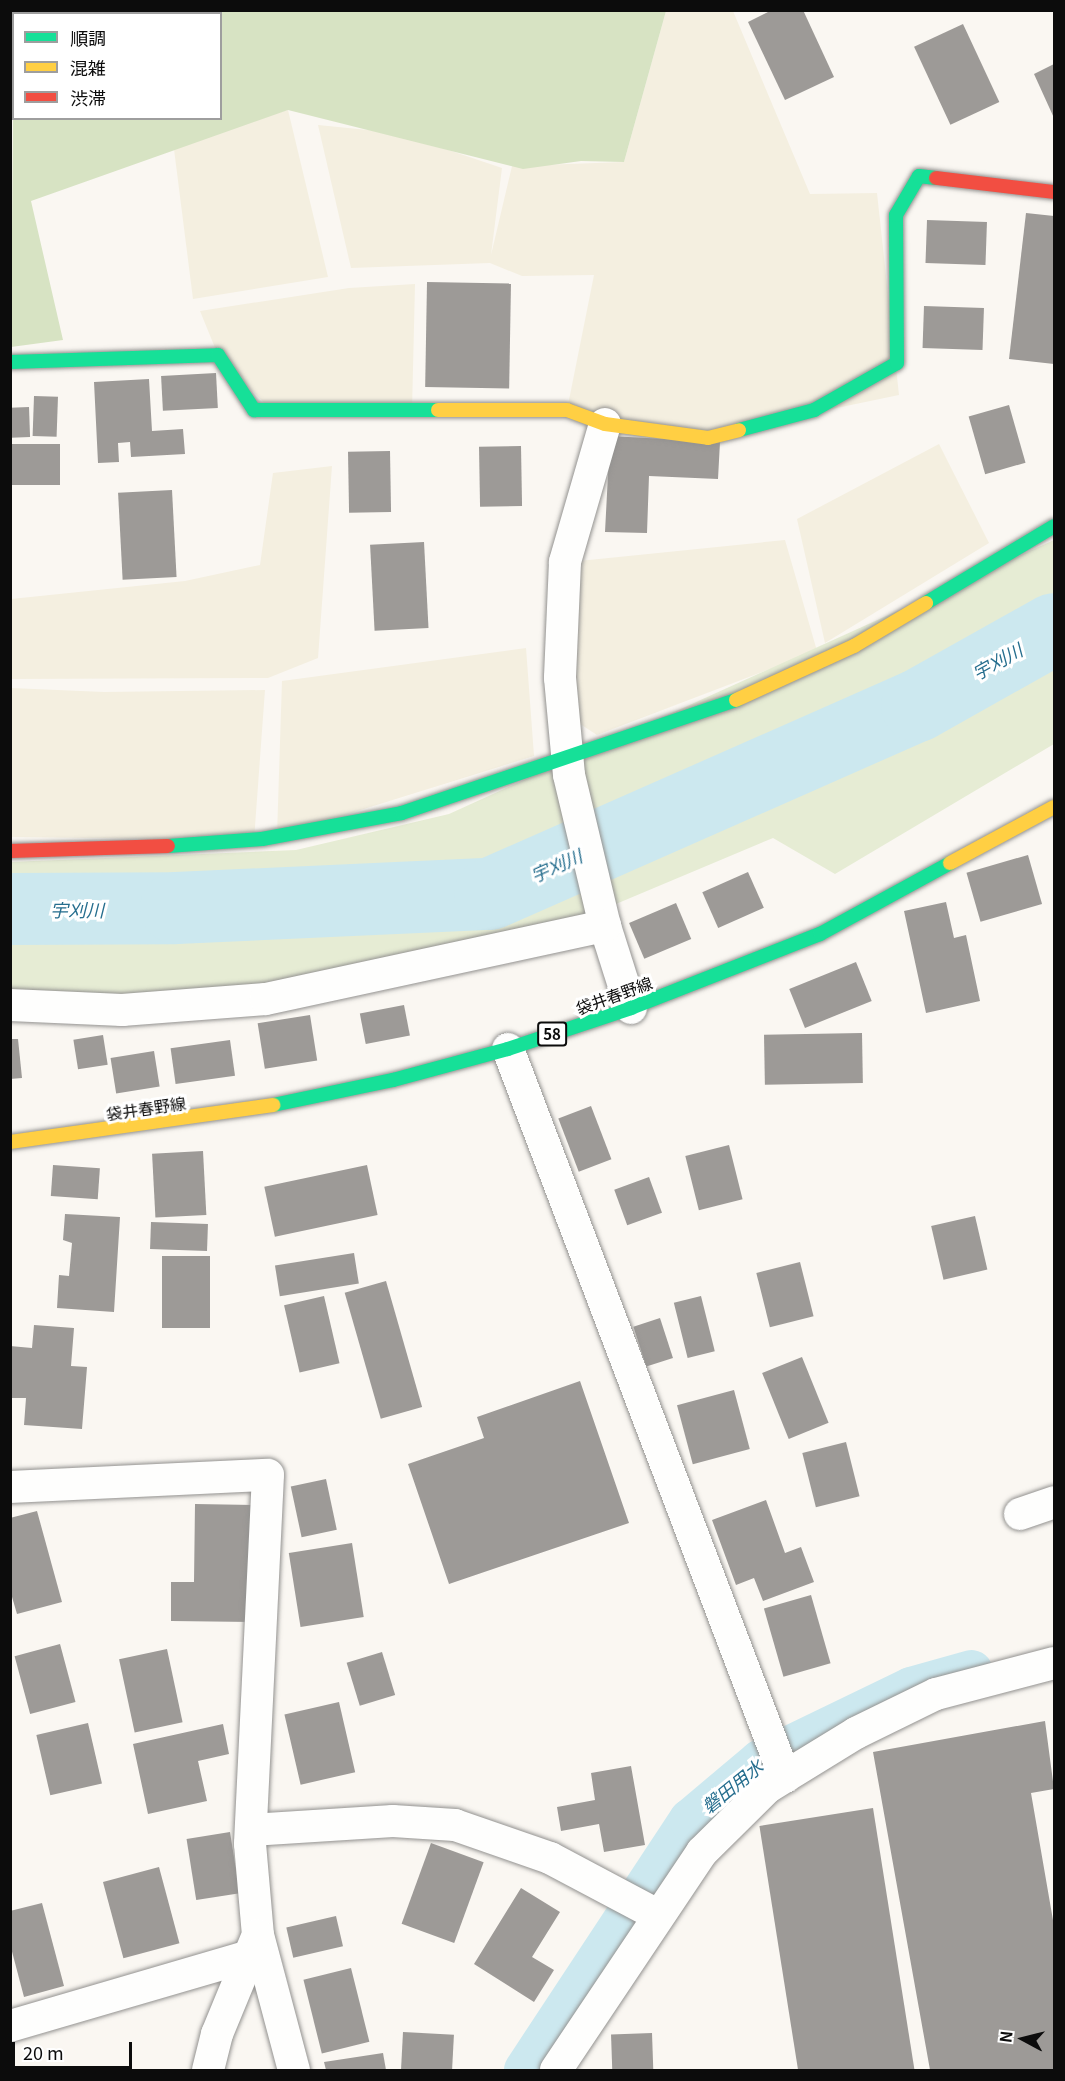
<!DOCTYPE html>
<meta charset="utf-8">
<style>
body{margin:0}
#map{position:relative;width:1065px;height:2081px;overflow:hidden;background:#faf7f2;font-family:Georgia,"Noto Sans JP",serif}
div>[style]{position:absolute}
.farmland>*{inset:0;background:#f4efe0}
.green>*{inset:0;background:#e6ecd4}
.forest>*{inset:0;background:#d7e3c3}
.canal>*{height:42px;margin:-21px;padding:0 21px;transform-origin:21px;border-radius:21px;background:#cce8ef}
.river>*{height:72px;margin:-36px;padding:0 36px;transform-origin:36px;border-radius:36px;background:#cce8ef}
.building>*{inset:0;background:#9d9a97;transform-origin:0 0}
.roads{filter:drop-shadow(0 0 2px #939290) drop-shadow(0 0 2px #939290)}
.street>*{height:32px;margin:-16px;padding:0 16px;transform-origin:16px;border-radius:16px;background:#fefefd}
.fast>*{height:14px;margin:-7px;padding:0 7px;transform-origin:7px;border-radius:7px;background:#16e098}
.slow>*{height:14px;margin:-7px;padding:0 7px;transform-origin:7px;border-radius:7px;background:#ffcf43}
.jam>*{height:14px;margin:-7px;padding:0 7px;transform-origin:7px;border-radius:7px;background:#f24e42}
span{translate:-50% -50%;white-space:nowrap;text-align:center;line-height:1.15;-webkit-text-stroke:6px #fff;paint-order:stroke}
.shield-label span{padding:2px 4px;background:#fff;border:2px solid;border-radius:4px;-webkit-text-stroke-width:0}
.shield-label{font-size:15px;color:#0c0c0c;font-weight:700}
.street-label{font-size:16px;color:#0c0c0c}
.water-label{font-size:18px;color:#266e8e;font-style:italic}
.frame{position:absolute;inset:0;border:12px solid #0c0c0c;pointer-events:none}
.legend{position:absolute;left:12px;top:12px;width:210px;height:108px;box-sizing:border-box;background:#fff;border:2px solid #9e9e9e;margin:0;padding:8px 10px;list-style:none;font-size:18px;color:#0c0c0c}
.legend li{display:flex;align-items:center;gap:12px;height:30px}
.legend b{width:30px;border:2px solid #9e9e9e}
.north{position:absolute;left:993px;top:2009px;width:60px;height:60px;-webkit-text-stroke:4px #fff;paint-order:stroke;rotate:277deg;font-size:16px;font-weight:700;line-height:24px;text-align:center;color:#0c0c0c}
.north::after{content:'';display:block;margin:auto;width:21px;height:27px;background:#0c0c0c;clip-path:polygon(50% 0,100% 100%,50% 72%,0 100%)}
.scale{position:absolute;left:12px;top:2042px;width:120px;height:27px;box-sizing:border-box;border:3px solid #0c0c0c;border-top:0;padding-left:8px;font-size:18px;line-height:21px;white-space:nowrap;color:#0c0c0c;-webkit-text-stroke:4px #fff;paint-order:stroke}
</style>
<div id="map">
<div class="farmland">
<i style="clip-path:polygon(666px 11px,733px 11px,810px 194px,877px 193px,899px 395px,697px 437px,567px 410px,594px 275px,522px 276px,490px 263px,351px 268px,318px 125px,398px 133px,502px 168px,491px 255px,512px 166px,624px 162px)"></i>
<i style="clip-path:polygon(288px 110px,328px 277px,193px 299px,174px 149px,227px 127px)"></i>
<i style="clip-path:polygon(415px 284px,412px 410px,271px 410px,218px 355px,200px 311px,349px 288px)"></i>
<i style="clip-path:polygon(939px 444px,989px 543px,825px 643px,797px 519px)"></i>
<i style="clip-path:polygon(332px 466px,318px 658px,268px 678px,11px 679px,11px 599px,185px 581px,260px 565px,273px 473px)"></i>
<i style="clip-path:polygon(785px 540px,817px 651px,597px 735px,574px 720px,579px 561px)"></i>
<i style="clip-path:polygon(526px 648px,534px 756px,277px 836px,282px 681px)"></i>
<i style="clip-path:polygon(11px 688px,104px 692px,265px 690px,254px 840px,11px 837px)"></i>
</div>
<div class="green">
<i style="clip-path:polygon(1054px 540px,1054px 744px,835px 874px,773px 838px,585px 917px,150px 1007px,11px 995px,10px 862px,296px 850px,449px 814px)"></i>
</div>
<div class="forest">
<i style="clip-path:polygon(49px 11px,666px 11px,624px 162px,581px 161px,523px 169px,288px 110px,31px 201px,63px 340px,11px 347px,13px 117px,220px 118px,220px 14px)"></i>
</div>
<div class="canal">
<i style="left:525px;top:2070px;width:300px;rotate:-56.6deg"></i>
<i style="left:690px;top:1820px;width:92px;rotate:-40.1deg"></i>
<i style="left:760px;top:1761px;width:168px;rotate:-25.8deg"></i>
<i style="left:911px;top:1688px;width:63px;rotate:-15.6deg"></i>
</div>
<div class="river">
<i style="left:10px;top:909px;width:166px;rotate:-0.3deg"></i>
<i style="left:176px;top:908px;width:314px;rotate:-2.6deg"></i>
<i style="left:490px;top:894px;width:467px;rotate:-23.8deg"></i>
<i style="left:917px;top:706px;width:157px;rotate:-29.3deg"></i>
</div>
<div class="building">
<i style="clip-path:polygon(772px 10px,803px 10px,834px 77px,785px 100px,748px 22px)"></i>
<i style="left:963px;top:24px;width:86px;height:54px;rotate:65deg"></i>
<i style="clip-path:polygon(1054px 64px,1054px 118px,1034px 74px)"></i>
<i style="clip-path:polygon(1026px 213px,1054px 216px,1054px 364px,1009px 359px)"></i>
<i style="left:927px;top:220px;width:60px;height:43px;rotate:2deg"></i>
<i style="left:427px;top:282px;width:84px;height:105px;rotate:1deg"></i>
<i style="left:924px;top:306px;width:60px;height:42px;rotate:2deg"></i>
<i style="left:216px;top:373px;width:35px;height:55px;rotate:87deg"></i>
<i style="clip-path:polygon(149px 379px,152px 431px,183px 429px,185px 454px,131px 457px,130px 442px,118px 443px,119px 462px,98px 463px,94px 382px)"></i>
<i style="left:34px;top:396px;width:24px;height:40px;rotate:2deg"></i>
<i style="left:1009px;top:405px;width:60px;height:42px;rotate:74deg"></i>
<i style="left:29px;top:407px;width:30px;height:19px;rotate:88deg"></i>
<i style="clip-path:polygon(610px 436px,720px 442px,718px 479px,649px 476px,647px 533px,605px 532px)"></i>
<i style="left:10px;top:444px;width:50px;height:41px"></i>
<i style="left:521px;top:446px;width:60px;height:42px;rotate:89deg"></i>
<i style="left:390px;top:451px;width:61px;height:42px;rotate:89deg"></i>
<i style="left:172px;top:490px;width:87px;height:54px;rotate:87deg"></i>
<i style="left:424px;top:542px;width:86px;height:54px;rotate:87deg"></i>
<i style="left:1028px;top:855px;width:51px;height:64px;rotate:74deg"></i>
<i style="left:748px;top:872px;width:39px;height:50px;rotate:66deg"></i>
<i style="clip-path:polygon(946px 902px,954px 938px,966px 935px,980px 1001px,926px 1013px,904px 911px)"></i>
<i style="left:676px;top:903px;width:39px;height:51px;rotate:67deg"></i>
<i style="left:856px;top:962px;width:42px;height:72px;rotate:68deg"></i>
<i style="left:404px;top:1005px;width:31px;height:45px;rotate:79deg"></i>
<i style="left:310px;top:1015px;width:46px;height:53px;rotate:81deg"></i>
<i style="left:862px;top:1033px;width:50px;height:98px;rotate:89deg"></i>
<i style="left:103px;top:1035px;width:30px;height:30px;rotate:81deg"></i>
<i style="clip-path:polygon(10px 1039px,18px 1039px,22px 1078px,10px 1079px)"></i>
<i style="left:230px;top:1040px;width:36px;height:60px;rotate:82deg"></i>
<i style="left:154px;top:1051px;width:36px;height:44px;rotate:81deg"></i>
<i style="left:591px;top:1106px;width:57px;height:35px;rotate:69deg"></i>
<i style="left:729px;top:1145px;width:56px;height:45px;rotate:76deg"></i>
<i style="left:203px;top:1151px;width:64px;height:51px;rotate:87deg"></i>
<i style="left:53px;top:1165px;width:47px;height:31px;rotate:4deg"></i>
<i style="left:367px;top:1165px;width:51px;height:105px;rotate:78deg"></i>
<i style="left:649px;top:1177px;width:38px;height:37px;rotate:70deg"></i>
<i style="clip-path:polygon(65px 1214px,120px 1217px,114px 1312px,57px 1308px,59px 1275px,69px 1276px,72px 1243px,63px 1240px)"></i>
<i style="left:975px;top:1216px;width:55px;height:45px;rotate:77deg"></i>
<i style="left:151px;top:1222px;width:57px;height:27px;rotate:2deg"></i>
<i style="left:354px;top:1253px;width:31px;height:80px;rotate:81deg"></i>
<i style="left:162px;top:1256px;width:48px;height:72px"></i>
<i style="left:800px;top:1262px;width:56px;height:45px;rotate:76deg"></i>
<i style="left:386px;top:1281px;width:131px;height:43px;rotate:74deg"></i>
<i style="left:324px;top:1296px;width:69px;height:41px;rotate:77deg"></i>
<i style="left:701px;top:1296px;width:57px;height:28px;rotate:76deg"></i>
<i style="left:660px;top:1318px;width:42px;height:28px;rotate:72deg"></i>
<i style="clip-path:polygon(34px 1325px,74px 1328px,71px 1366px,87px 1367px,82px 1429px,24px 1425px,26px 1398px,10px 1398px,10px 1346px,32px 1348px)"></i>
<i style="left:802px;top:1357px;width:71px;height:43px;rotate:68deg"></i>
<i style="clip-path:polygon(580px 1381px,629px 1523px,449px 1584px,408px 1464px,484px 1438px,477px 1417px)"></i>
<i style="left:734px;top:1390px;width:61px;height:59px;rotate:75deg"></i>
<i style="left:846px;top:1442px;width:56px;height:45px;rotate:76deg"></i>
<i style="left:326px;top:1479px;width:52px;height:36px;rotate:78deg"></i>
<i style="clip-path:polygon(766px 1500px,785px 1553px,801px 1547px,814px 1582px,763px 1601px,754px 1578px,736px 1585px,712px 1520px)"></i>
<i style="clip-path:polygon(195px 1504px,254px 1505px,252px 1622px,171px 1621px,171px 1582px,194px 1582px)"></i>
<i style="clip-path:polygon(37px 1511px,62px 1602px,17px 1614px,10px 1590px,10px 1518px)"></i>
<i style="left:352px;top:1543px;width:75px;height:64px;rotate:81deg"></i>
<i style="left:811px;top:1595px;width:71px;height:49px;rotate:74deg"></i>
<i style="left:60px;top:1644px;width:60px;height:47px;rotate:75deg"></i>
<i style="left:167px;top:1649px;width:75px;height:49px;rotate:78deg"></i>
<i style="left:382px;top:1652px;width:45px;height:37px;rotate:73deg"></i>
<i style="left:339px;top:1702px;width:72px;height:56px;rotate:77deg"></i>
<i style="clip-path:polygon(1045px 1721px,1054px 1789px,1031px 1793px,1054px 1926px,1054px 2070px,930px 2070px,873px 1752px)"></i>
<i style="left:88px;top:1723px;width:62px;height:53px;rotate:77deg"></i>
<i style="clip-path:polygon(223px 1724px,229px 1754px,198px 1761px,207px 1801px,148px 1814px,133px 1744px)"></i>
<i style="clip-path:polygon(631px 1766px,645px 1845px,604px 1852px,599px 1824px,561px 1831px,557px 1807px,595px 1800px,591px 1773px)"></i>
<i style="left:873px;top:1808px;width:265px;height:115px;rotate:81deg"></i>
<i style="left:230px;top:1832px;width:62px;height:44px;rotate:81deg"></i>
<i style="left:431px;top:1843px;width:56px;height:86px;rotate:20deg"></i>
<i style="left:159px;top:1867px;width:79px;height:58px;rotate:75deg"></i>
<i style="clip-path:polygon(521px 1888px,560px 1912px,532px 1957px,554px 1970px,534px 2002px,474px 1964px)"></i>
<i style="clip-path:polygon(42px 1903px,64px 1986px,24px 1997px,10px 1944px,10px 1911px)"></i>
<i style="left:336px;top:1916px;width:31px;height:51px;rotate:77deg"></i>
<i style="left:351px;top:1968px;width:76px;height:49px;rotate:76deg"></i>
<i style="left:403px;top:2032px;width:51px;height:38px;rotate:3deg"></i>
<i style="left:652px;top:2033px;width:37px;height:41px;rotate:88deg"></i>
<i style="clip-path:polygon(383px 2053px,386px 2070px,326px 2070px,324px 2062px)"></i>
</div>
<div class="roads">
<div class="street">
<i style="left:605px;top:424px;width:144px;rotate:106.2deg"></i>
<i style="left:565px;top:562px;width:116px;rotate:92.5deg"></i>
<i style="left:560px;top:678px;width:97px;rotate:84.7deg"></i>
<i style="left:569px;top:775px;width:155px;rotate:76.6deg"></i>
<i style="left:605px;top:926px;width:86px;rotate:72.4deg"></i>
<i style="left:10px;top:1005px;width:112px;rotate:2.6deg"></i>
<i style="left:122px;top:1010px;width:144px;rotate:-4.4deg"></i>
<i style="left:266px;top:999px;width:347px;rotate:-12.2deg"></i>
<i style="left:508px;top:1049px;width:779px;rotate:69.17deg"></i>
<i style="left:10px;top:1487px;width:258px;rotate:-2.7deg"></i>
<i style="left:268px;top:1475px;width:369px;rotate:92.8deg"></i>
<i style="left:250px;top:1844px;width:91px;rotate:85deg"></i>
<i style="left:258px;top:1935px;width:140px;rotate:75.1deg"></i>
<i style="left:1020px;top:1514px;width:36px;rotate:-19deg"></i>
<i style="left:251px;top:1830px;width:142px;rotate:-3.6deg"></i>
<i style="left:393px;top:1821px;width:62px;rotate:3.7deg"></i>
<i style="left:455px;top:1825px;width:101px;rotate:19.2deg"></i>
<i style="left:550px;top:1858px;width:123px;rotate:28deg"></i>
<i style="left:10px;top:2026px;width:249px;rotate:-16.3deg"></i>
<i style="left:208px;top:2070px;width:37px;rotate:-76deg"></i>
<i style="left:217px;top:2034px;width:100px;rotate:-67.6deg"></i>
<i style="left:556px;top:2070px;width:262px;rotate:-56.2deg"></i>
<i style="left:702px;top:1852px;width:93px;rotate:-44.6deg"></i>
<i style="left:768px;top:1787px;width:103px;rotate:-31.5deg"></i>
<i style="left:856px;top:1733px;width:89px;rotate:-26deg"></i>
<i style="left:936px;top:1694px;width:122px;rotate:-14.7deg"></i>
</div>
<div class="fast">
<i style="left:10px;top:362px;width:208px;rotate:-1.9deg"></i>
<i style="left:218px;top:355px;width:66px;rotate:56.8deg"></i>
<i style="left:254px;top:410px;width:184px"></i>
<i style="left:739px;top:430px;width:78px;rotate:-14.9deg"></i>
<i style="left:814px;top:410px;width:95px;rotate:-29.5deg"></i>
<i style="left:897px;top:363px;width:148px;rotate:-90.4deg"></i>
<i style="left:896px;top:215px;width:45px;rotate:-59.5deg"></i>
<i style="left:919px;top:176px;width:17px;rotate:7deg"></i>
<i style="left:926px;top:603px;width:149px;rotate:-31deg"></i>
<i style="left:168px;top:846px;width:94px;rotate:-4.3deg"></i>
<i style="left:262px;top:839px;width:142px;rotate:-10.5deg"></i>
<i style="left:402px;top:813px;width:353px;rotate:-18.7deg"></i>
<i style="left:273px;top:1105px;width:123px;rotate:-11.8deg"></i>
<i style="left:393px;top:1080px;width:119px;rotate:-15.1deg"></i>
<i style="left:508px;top:1049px;width:130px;rotate:-18.4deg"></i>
<i style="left:631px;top:1008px;width:203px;rotate:-21.4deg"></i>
<i style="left:820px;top:934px;width:148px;rotate:-28.6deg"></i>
</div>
<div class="slow">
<i style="left:438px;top:410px;width:129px"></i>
<i style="left:567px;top:410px;width:40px;rotate:20.2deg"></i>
<i style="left:605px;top:424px;width:104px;rotate:7.7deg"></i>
<i style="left:708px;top:438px;width:32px;rotate:-14deg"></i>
<i style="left:736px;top:700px;width:130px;rotate:-24.6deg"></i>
<i style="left:854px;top:646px;width:84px;rotate:-30.8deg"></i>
<i style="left:950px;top:863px;width:118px;rotate:-28.3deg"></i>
<i style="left:10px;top:1142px;width:266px;rotate:-8deg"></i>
</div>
<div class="jam">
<i style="left:936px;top:178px;width:119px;rotate:6.8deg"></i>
<i style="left:10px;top:851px;width:158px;rotate:-1.8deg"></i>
</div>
</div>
<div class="shield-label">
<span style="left:552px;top:1034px">58</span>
</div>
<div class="street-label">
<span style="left:614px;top:995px;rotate:-20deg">袋井春野線</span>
<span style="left:146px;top:1108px;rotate:-8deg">袋井春野線</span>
</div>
<div class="water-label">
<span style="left:997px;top:661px;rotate:-29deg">宇刈川</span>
<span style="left:556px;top:865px;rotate:-24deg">宇刈川</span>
<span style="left:77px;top:909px">宇刈川</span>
<span style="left:732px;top:1786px;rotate:-39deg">磐田用水</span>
</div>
<div class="frame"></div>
<ul class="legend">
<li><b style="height:8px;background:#16e098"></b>順調</li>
<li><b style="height:8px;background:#ffcf43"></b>混雑</li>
<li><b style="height:8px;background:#f24e42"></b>渋滞</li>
</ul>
<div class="north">N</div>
<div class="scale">20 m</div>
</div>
